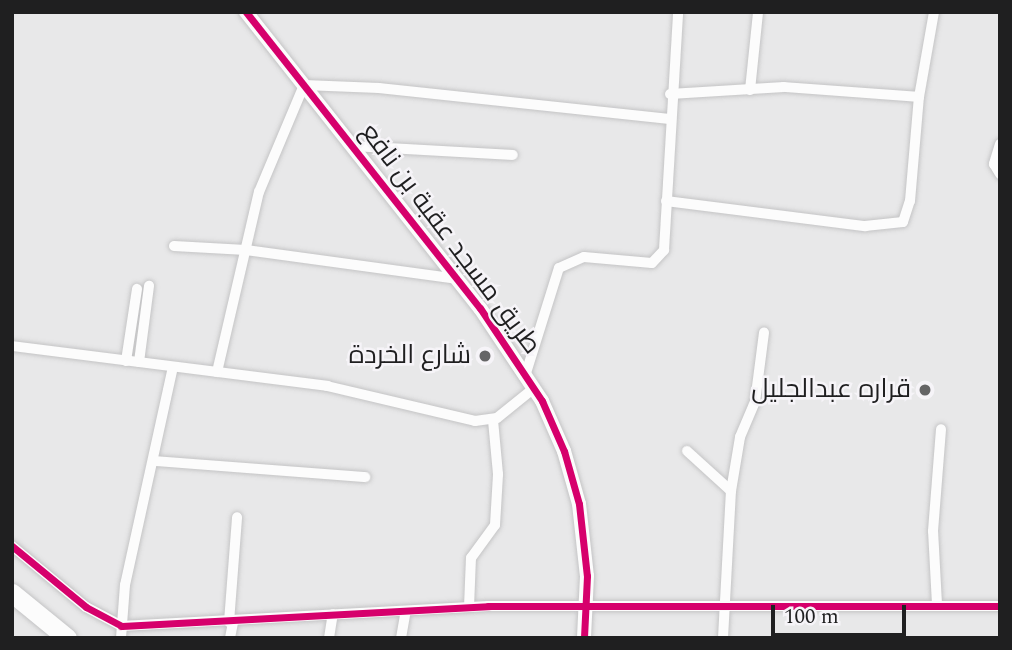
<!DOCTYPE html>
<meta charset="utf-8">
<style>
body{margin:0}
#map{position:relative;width:1012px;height:650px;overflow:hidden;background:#e8e8e9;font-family:Spectral,Cairo,serif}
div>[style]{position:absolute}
.roads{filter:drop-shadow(0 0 2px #c4c4c5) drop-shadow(0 0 2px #c4c4c5)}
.street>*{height:10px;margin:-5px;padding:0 5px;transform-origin:5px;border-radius:5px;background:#fcfcfc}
.secondary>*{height:14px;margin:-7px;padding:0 7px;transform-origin:7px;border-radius:7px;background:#fcfcfc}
.highway>*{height:19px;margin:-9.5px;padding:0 9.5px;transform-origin:9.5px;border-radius:9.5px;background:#fcfcfc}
.cycleway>*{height:7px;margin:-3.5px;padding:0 3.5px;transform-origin:3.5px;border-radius:3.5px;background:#d6006c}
.dots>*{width:19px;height:19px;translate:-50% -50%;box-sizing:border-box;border:4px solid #f6f4f8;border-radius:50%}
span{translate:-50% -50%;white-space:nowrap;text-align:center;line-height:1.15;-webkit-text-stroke:5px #f6f4f8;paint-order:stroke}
.street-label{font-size:26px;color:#1f1f20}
.poi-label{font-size:26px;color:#1f1f20}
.right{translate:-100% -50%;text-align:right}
.frame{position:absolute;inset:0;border:14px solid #1f1f20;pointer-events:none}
.scale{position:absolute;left:771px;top:605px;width:135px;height:32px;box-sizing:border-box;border:4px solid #1f1f20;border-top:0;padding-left:9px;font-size:21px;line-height:24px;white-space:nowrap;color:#1f1f20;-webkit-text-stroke:5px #f6f4f8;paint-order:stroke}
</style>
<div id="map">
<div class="roads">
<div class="street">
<i style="left:750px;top:90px;width:78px;rotate:-84.1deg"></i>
<i style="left:670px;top:94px;width:114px;rotate:-3.5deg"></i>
<i style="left:784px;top:87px;width:135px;rotate:4.2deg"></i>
<i style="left:1000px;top:144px;width:21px;rotate:107deg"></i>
<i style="left:994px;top:164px;width:12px;rotate:59deg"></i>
<i style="left:353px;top:146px;width:160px;rotate:3.2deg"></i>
<i style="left:666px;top:201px;width:201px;rotate:7.2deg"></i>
<i style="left:865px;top:226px;width:38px;rotate:-6deg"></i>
<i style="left:903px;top:222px;width:22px;rotate:-72deg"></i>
<i style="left:910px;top:201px;width:104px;rotate:-85.1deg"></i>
<i style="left:919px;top:97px;width:86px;rotate:-80deg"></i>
<i style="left:174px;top:246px;width:72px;rotate:3.2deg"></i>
<i style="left:246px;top:250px;width:214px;rotate:7.8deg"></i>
<i style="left:12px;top:346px;width:318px;rotate:7.2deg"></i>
<i style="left:327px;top:386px;width:152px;rotate:13.3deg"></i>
<i style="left:475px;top:421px;width:22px;rotate:-8deg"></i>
<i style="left:497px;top:418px;width:48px;rotate:-39deg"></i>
<i style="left:126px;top:361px;width:73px;rotate:-81.3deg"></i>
<i style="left:139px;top:362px;width:77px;rotate:-82.5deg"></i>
<i style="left:217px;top:372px;width:185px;rotate:-76.9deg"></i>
<i style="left:259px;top:192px;width:116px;rotate:-67.2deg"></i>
<i style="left:304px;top:85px;width:75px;rotate:2.3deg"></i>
<i style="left:379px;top:88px;width:292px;rotate:6.1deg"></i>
<i style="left:526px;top:373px;width:110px;rotate:-72.6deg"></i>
<i style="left:559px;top:268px;width:27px;rotate:-24deg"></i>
<i style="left:584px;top:257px;width:68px;rotate:5deg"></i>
<i style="left:652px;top:263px;width:18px;rotate:-47deg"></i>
<i style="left:664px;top:250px;width:238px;rotate:-86.6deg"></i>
<i style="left:687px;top:451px;width:59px;rotate:42.3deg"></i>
<i style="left:155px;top:461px;width:211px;rotate:4.4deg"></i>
<i style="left:12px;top:546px;width:96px;rotate:39.5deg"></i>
<i style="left:86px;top:607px;width:40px;rotate:28deg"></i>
<i style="left:121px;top:626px;width:368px;rotate:-3.1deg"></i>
<i style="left:488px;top:606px;width:512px"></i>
<i style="left:937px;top:604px;width:73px;rotate:-93.1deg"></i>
<i style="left:933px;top:531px;width:102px;rotate:-85.5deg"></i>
<i style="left:469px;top:607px;width:49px;rotate:-87.7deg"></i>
<i style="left:471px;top:558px;width:41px;rotate:-54deg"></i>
<i style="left:495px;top:525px;width:51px;rotate:-86.6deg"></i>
<i style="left:498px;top:474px;width:54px;rotate:-95.3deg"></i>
<i style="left:229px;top:622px;width:105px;rotate:-85.6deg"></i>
<i style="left:121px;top:638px;width:53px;rotate:-85.7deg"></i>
<i style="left:125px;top:585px;width:223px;rotate:-77.6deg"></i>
<i style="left:230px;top:638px;width:16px;rotate:-79deg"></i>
<i style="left:329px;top:638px;width:24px;rotate:-81deg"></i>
<i style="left:401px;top:638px;width:27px;rotate:-80deg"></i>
<i style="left:723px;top:638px;width:147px;rotate:-86.9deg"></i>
<i style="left:731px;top:491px;width:55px;rotate:-80.5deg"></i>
<i style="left:740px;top:437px;width:38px;rotate:-67deg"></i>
<i style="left:755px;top:402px;width:70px;rotate:-82.6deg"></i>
</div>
<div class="secondary">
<i style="left:246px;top:12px;width:377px;rotate:51.7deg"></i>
<i style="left:480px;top:308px;width:112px;rotate:56.3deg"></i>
<i style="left:542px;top:401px;width:55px;rotate:66.3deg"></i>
<i style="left:564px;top:451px;width:55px;rotate:74.2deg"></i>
<i style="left:579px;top:504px;width:72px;rotate:83.7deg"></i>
<i style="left:587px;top:576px;width:62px;rotate:92.8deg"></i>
</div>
<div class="highway">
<i style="left:12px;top:593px;width:71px;rotate:39.3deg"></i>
</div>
</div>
<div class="cycleway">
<i style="left:246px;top:12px;width:377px;rotate:51.7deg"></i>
<i style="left:480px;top:308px;width:112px;rotate:56.3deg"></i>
<i style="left:542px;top:401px;width:55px;rotate:66.3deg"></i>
<i style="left:564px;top:451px;width:55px;rotate:74.2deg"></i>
<i style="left:579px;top:504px;width:72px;rotate:83.7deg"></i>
<i style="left:587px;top:576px;width:62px;rotate:92.8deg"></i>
<i style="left:12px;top:546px;width:96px;rotate:39.5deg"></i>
<i style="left:86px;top:607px;width:40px;rotate:28deg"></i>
<i style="left:121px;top:626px;width:368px;rotate:-3.1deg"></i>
<i style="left:488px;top:606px;width:512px"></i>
</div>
<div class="dots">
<i style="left:485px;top:356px;background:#656566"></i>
<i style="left:925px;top:390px;background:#656566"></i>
</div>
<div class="street-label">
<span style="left:450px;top:239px;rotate:53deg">طريق مسجد عقبة بن نافع</span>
</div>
<div class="poi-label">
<span class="right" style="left:471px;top:356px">شارع الخردة</span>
<span class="right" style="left:911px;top:390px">قراره عبدالجليل</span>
</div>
<div class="frame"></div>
<div class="scale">100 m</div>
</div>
